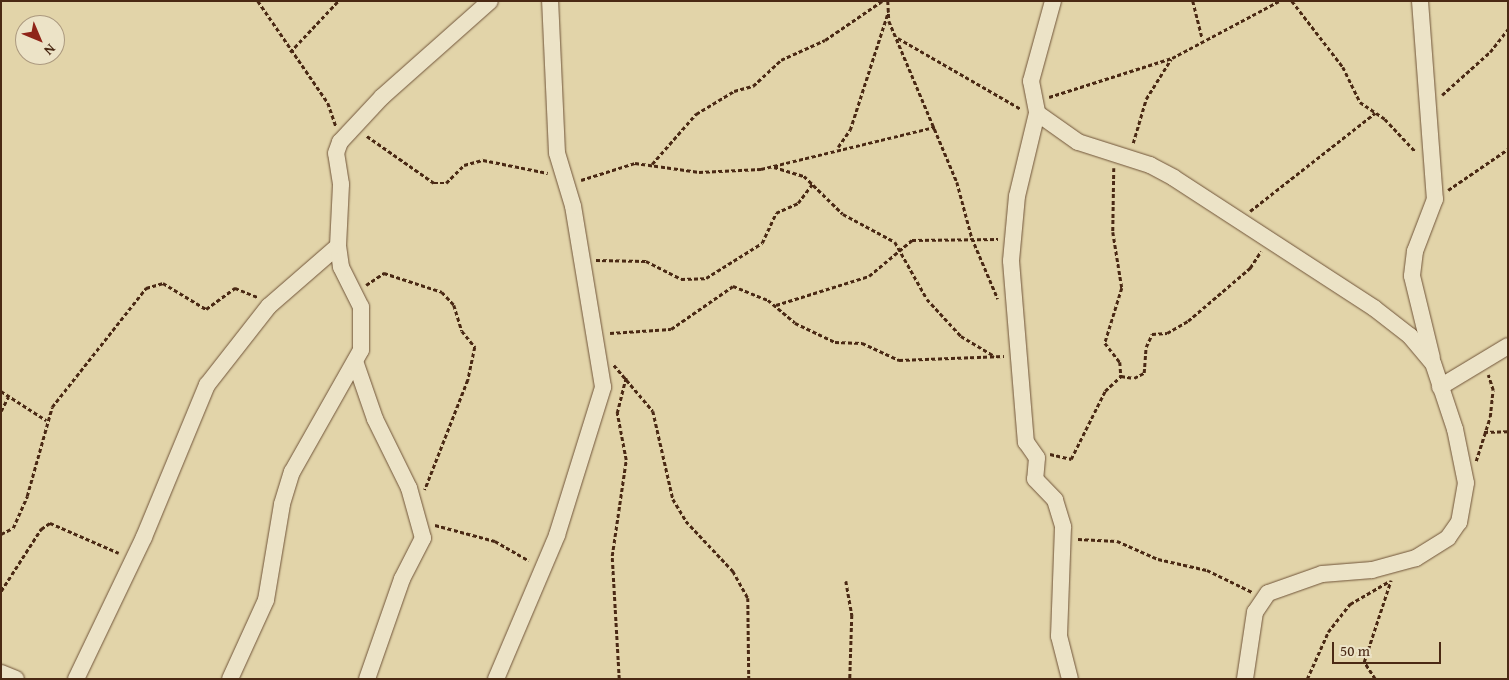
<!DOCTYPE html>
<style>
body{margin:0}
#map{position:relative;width:1509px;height:680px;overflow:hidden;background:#e2d4a9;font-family:"Gentium Book Plus",serif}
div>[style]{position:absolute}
.path>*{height:2.5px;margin-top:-1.25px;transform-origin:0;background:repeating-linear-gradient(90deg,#4a2914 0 4px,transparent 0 6.5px)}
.roads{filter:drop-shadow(0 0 1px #705439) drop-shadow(0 0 1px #705439)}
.minor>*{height:16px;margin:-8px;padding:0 8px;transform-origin:8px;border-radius:8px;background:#ece3c7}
span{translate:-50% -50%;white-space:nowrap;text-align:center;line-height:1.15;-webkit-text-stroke:4px #ece3c7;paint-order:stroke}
.frame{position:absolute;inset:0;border:2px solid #4a2914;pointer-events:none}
.north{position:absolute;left:15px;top:15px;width:50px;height:50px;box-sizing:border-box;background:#ece3c7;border:1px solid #ab997f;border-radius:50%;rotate:135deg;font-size:14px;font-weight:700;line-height:20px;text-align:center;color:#4a2914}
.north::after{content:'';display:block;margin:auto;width:18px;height:22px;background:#8f2418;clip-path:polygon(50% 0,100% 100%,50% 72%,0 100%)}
.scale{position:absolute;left:1332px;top:642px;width:109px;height:22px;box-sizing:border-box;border:2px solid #4a2914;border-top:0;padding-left:6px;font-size:15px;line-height:18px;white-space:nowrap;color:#4a2914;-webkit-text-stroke:4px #ece3c7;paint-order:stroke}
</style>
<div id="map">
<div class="path">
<i style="left:258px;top:1px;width:124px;rotate:55.5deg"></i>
<i style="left:328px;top:103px;width:24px;rotate:71deg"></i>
<i style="left:888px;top:1px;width:20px;rotate:87deg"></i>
<i style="left:889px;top:21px;width:175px;rotate:67.1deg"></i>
<i style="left:957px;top:182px;width:58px;rotate:75deg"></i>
<i style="left:972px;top:238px;width:66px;rotate:66.9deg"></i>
<i style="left:1193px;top:1px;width:38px;rotate:76deg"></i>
<i style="left:1292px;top:1px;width:83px;rotate:52.3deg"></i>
<i style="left:1343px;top:67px;width:39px;rotate:64deg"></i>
<i style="left:1360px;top:102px;width:30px;rotate:34deg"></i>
<i style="left:1385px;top:119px;width:45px;rotate:46.8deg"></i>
<i style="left:898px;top:38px;width:142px;rotate:30deg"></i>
<i style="left:290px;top:52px;width:70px;rotate:-46.7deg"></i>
<i style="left:1442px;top:95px;width:64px;rotate:-41.9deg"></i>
<i style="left:1490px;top:52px;width:29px;rotate:-52deg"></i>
<i style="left:1049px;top:97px;width:129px;rotate:-17.6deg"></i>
<i style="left:1172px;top:58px;width:121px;rotate:-28deg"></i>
<i style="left:367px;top:136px;width:82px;rotate:35deg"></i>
<i style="left:434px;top:183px;width:12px"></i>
<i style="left:446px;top:183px;width:25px;rotate:-45deg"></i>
<i style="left:464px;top:165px;width:20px;rotate:-15deg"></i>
<i style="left:483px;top:160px;width:66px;rotate:11.3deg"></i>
<i style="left:1133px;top:143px;width:46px;rotate:-73.5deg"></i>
<i style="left:1146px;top:99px;width:47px;rotate:-58deg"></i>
<i style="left:838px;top:147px;width:21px;rotate:-55deg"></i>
<i style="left:850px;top:130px;width:124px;rotate:-72.1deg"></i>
<i style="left:652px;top:164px;width:67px;rotate:-48.7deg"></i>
<i style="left:696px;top:114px;width:44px;rotate:-31.2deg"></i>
<i style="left:734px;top:91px;width:20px;rotate:-15deg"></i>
<i style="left:753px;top:86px;width:38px;rotate:-43deg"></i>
<i style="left:781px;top:60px;width:48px;rotate:-24.4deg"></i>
<i style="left:825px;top:40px;width:69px;rotate:-34.4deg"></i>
<i style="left:774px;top:167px;width:31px;rotate:17deg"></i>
<i style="left:804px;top:176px;width:54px;rotate:44.3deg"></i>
<i style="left:843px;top:214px;width:59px;rotate:28.3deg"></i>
<i style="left:895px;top:242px;width:65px;rotate:60.7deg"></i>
<i style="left:927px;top:299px;width:50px;rotate:47.4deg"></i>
<i style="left:961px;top:336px;width:39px;rotate:31deg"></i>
<i style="left:1114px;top:168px;width:64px;rotate:90.9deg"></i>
<i style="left:1113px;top:232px;width:57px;rotate:80.9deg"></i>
<i style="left:1122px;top:288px;width:58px;rotate:107.2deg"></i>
<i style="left:1105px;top:343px;width:24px;rotate:52deg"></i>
<i style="left:1120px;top:362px;width:14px;rotate:86deg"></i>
<i style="left:581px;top:180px;width:57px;rotate:-17.5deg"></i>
<i style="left:635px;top:163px;width:65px;rotate:8deg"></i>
<i style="left:699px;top:172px;width:62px;rotate:-2.8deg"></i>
<i style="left:761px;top:169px;width:179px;rotate:-13.6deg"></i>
<i style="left:1448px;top:190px;width:73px;rotate:-34.3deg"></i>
<i style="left:1250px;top:211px;width:159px;rotate:-38.1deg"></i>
<i style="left:596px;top:260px;width:50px;rotate:1.1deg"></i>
<i style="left:646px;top:261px;width:39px;rotate:27deg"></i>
<i style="left:681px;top:279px;width:25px;rotate:-2deg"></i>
<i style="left:706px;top:278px;width:66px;rotate:-32deg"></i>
<i style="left:762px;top:243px;width:33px;rotate:-65deg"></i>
<i style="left:776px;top:213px;width:24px;rotate:-24deg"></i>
<i style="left:798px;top:203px;width:26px;rotate:-53deg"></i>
<i style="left:366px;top:285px;width:22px;rotate:-34deg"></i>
<i style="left:384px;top:273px;width:61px;rotate:18.1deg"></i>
<i style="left:442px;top:292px;width:18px;rotate:47deg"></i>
<i style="left:454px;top:305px;width:27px;rotate:73deg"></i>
<i style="left:462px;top:331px;width:21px;rotate:51deg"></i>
<i style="left:475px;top:347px;width:34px;rotate:102deg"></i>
<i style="left:468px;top:380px;width:118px;rotate:111.4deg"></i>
<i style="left:776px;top:305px;width:97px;rotate:-17.3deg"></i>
<i style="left:869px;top:276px;width:56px;rotate:-39.9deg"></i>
<i style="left:912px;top:240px;width:86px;rotate:-0.7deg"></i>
<i style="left:610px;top:333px;width:61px;rotate:-3.8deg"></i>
<i style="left:671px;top:329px;width:75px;rotate:-34.7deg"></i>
<i style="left:733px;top:286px;width:38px;rotate:22deg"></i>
<i style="left:768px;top:300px;width:35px;rotate:40deg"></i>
<i style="left:795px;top:323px;width:44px;rotate:25.4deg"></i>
<i style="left:835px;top:342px;width:27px;rotate:2deg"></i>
<i style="left:862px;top:343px;width:41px;rotate:24.7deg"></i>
<i style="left:899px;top:360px;width:105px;rotate:-2.2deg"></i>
<i style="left:614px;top:365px;width:60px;rotate:49.7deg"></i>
<i style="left:653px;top:411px;width:90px;rotate:77.2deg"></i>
<i style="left:673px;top:499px;width:26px;rotate:59deg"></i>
<i style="left:686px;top:521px;width:69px;rotate:46.8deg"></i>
<i style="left:733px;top:571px;width:31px;rotate:61deg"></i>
<i style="left:748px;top:598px;width:81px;rotate:89.3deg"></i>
<i style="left:1px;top:391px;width:54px;rotate:32.8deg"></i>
<i style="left:1px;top:411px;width:16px;rotate:-63deg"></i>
<i style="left:1484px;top:432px;width:24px;rotate:-2deg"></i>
<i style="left:1050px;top:454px;width:22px;rotate:13deg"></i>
<i style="left:1071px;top:459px;width:76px;rotate:-63.4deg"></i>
<i style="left:1105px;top:391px;width:22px;rotate:-43deg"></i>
<i style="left:1121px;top:376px;width:13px;rotate:9deg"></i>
<i style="left:1134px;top:378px;width:11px;rotate:-27deg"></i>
<i style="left:1144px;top:373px;width:26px;rotate:-86deg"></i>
<i style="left:1146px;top:347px;width:14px;rotate:-65deg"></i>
<i style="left:1152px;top:334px;width:15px;rotate:-4deg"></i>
<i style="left:1167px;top:333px;width:24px;rotate:-30deg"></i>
<i style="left:1188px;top:321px;width:82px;rotate:-40.5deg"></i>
<i style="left:1250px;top:268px;width:20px;rotate:-57deg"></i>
<i style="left:1476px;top:461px;width:46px;rotate:-72.3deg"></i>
<i style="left:1490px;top:417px;width:27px;rotate:-84deg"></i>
<i style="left:1493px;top:390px;width:16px;rotate:-108deg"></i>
<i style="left:435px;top:525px;width:62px;rotate:14.9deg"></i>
<i style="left:495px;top:541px;width:39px;rotate:30deg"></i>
<i style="left:1px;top:534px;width:13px;rotate:-27deg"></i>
<i style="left:13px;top:528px;width:35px;rotate:-66deg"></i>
<i style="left:27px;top:496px;width:92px;rotate:-74.3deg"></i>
<i style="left:52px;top:407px;width:152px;rotate:-51.7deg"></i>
<i style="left:146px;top:288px;width:18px;rotate:-16deg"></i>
<i style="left:163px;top:283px;width:50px;rotate:31.2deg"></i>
<i style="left:206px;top:309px;width:36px;rotate:-36deg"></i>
<i style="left:235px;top:288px;width:24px;rotate:22deg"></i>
<i style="left:1078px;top:539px;width:39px;rotate:3deg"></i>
<i style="left:1117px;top:541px;width:45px;rotate:23.7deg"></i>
<i style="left:1158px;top:559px;width:50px;rotate:12.7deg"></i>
<i style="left:1207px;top:570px;width:50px;rotate:26.1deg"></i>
<i style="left:846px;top:581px;width:35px;rotate:80deg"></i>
<i style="left:852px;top:615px;width:64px;rotate:91.8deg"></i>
<i style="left:1px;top:591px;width:74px;rotate:-57.2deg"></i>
<i style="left:41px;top:529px;width:11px;rotate:-34deg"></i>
<i style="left:50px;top:523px;width:75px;rotate:23.5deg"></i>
<i style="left:619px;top:679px;width:123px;rotate:-93.3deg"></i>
<i style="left:612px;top:556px;width:97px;rotate:-81.7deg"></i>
<i style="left:626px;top:460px;width:48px;rotate:-100.8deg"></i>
<i style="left:617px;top:413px;width:38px;rotate:-76deg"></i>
<i style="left:1307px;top:679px;width:51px;rotate:-65.9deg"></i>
<i style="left:1328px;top:632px;width:36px;rotate:-52deg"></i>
<i style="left:1350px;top:604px;width:44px;rotate:-30.1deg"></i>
<i style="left:1375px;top:679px;width:20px;rotate:-123deg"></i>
<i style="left:1364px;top:662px;width:86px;rotate:-71.8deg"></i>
</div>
<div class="roads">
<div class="minor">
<i style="left:1053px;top:1px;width:83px;rotate:105.4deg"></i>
<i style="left:1031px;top:81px;width:33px;rotate:79deg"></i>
<i style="left:1037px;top:113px;width:50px;rotate:35.3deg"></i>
<i style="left:1078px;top:142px;width:76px;rotate:17.7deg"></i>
<i style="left:1150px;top:165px;width:27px;rotate:28deg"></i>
<i style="left:1174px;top:178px;width:239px;rotate:33deg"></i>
<i style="left:1374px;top:308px;width:46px;rotate:37.9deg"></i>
<i style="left:1410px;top:336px;width:35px;rotate:50deg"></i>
<i style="left:1433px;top:363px;width:70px;rotate:71.6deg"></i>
<i style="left:1455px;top:429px;width:55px;rotate:78.5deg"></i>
<i style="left:1466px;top:483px;width:40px;rotate:100deg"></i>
<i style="left:1459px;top:522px;width:19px;rotate:125deg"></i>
<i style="left:1448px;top:538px;width:38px;rotate:148deg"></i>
<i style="left:1416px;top:558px;width:46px;rotate:164.7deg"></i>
<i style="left:1372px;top:570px;width:50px;rotate:175.4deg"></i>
<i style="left:1322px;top:574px;width:57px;rotate:160.6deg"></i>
<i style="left:1268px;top:593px;width:23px;rotate:124deg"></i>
<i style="left:1255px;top:612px;width:68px;rotate:98.5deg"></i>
<i style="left:1420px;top:1px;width:199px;rotate:85.7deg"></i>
<i style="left:1435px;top:199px;width:56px;rotate:111deg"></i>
<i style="left:1415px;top:251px;width:25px;rotate:97deg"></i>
<i style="left:1412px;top:276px;width:84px;rotate:76.3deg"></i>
<i style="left:1037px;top:113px;width:85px;rotate:103.5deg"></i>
<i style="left:1017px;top:196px;width:65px;rotate:95.3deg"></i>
<i style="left:1011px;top:261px;width:182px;rotate:85.3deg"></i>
<i style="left:1026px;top:442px;width:19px;rotate:55deg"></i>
<i style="left:1037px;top:458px;width:21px;rotate:95deg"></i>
<i style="left:1035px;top:479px;width:29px;rotate:46deg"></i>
<i style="left:1055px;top:500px;width:28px;rotate:73deg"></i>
<i style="left:1063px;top:527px;width:109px;rotate:92.1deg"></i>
<i style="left:1059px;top:636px;width:44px;rotate:75.7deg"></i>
<i style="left:356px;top:364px;width:58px;rotate:70.9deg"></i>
<i style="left:375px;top:419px;width:77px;rotate:63.8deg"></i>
<i style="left:409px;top:488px;width:52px;rotate:74.4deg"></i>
<i style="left:423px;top:538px;width:46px;rotate:117.1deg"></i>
<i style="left:402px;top:579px;width:106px;rotate:109.3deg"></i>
<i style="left:1440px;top:387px;width:79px;rotate:-31.1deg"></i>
<i style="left:1px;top:673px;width:16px;rotate:22deg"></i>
<i style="left:76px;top:679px;width:157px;rotate:-64.4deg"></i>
<i style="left:144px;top:537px;width:165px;rotate:-67.5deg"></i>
<i style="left:207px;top:385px;width:100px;rotate:-51.9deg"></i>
<i style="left:269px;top:306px;width:91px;rotate:-41deg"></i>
<i style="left:230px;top:679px;width:87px;rotate:-65.5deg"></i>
<i style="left:266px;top:600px;width:97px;rotate:-80.5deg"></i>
<i style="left:282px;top:504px;width:34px;rotate:-73deg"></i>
<i style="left:292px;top:472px;width:140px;rotate:-60.5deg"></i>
<i style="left:361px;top:350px;width:43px;rotate:-90deg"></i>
<i style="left:361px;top:307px;width:45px;rotate:-116.6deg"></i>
<i style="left:341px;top:267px;width:21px;rotate:-98deg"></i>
<i style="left:338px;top:246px;width:62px;rotate:-87.2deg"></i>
<i style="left:341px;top:184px;width:31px;rotate:-99deg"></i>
<i style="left:336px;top:153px;width:12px;rotate:-70deg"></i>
<i style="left:340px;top:142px;width:62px;rotate:-47deg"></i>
<i style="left:382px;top:97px;width:144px;rotate:-41.6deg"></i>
<i style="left:496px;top:679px;width:156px;rotate:-67deg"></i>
<i style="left:557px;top:535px;width:155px;rotate:-72.7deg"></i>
<i style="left:603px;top:387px;width:183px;rotate:-99.4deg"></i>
<i style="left:573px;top:206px;width:55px;rotate:-106.8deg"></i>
<i style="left:557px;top:153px;width:152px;rotate:-92.6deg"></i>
</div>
</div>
<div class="frame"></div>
<div class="north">N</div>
<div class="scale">50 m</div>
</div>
